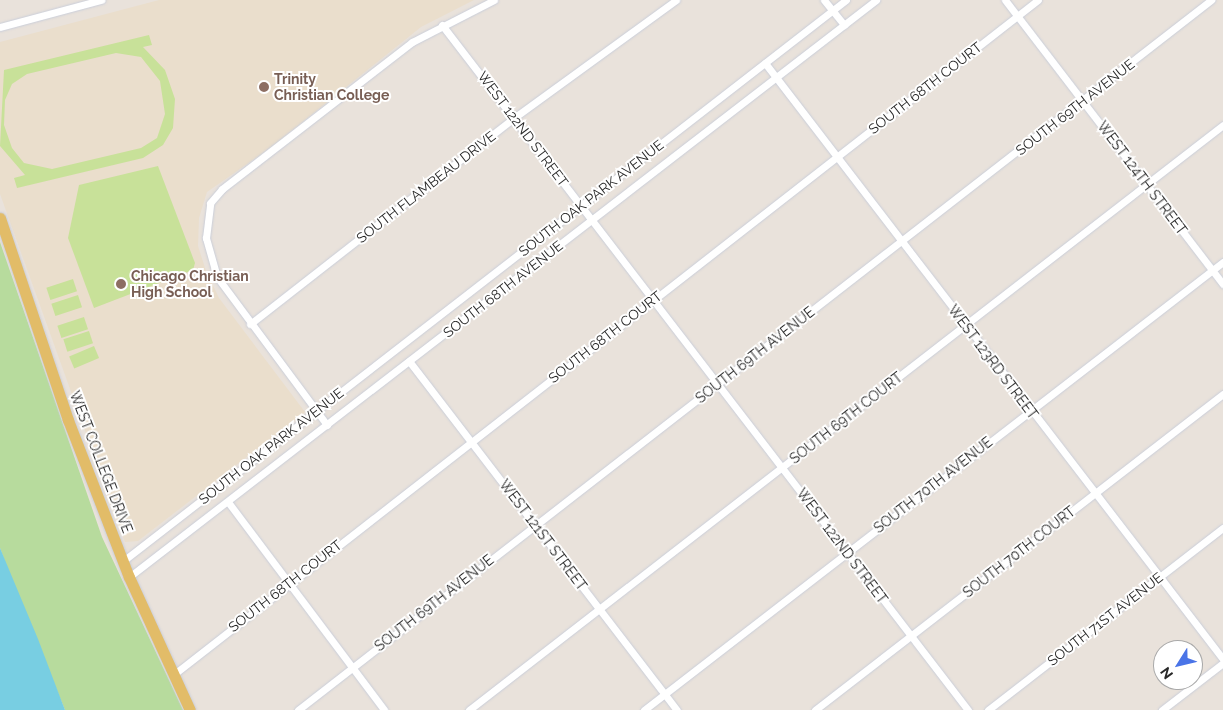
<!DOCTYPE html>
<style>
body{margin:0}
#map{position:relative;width:1223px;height:710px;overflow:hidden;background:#e9e2db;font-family:Raleway,sans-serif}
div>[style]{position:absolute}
.education>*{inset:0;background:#eadecc}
.green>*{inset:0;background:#b7db9d}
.pitch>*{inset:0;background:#c8e199;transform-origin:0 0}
.water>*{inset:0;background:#78cee2}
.roads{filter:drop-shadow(0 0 1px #caced9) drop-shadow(0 0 1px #caced9)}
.minor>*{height:7px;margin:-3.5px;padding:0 3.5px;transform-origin:3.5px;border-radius:3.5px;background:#fff}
.primary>*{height:11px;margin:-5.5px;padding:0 5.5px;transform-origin:5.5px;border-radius:5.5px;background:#e2bc68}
.dots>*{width:14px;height:14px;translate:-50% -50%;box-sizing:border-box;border:2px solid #fff;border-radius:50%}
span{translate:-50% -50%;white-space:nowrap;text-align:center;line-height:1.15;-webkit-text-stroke:4px #fff;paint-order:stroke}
.education-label{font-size:14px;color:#785e54;font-weight:700}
.left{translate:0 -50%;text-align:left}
.street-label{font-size:14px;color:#282828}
.north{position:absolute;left:1153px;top:640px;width:50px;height:50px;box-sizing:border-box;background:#fff;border:1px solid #a9a9a9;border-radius:50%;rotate:234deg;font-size:14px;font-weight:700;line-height:20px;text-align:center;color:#282828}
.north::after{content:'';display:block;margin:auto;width:18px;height:22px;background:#4a74e7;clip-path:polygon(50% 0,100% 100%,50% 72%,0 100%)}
</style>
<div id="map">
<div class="education">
<i style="clip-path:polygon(159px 0,474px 0,421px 27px,270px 148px,207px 192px,199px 218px,198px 246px,206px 271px,219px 298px,305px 412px,138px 541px,125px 542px,0 194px,0 42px)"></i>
</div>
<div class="green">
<i style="clip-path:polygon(0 242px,102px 537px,183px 710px,65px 710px,9px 573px,0 548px)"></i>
</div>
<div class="pitch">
<i style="clip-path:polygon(evenodd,149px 35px,152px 45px,143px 47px,165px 70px,175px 99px,173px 128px,163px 145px,143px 158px,17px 188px,14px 178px,25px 175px,0 146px,4px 70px,149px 35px,116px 53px,141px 57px,160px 81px,165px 114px,157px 138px,141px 148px,52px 169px,24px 163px,12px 148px,4px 125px,5px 100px,12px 84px,27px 74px,116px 53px)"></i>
<i style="clip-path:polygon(158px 166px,195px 263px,193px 270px,94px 308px,68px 238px,79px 185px)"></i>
<i style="left:73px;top:279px;width:13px;height:28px;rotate:72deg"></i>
<i style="left:78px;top:295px;width:13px;height:28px;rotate:72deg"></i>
<i style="left:84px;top:317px;width:13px;height:28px;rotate:72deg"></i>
<i style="left:89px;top:331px;width:13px;height:27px;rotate:72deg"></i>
<i style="left:94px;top:346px;width:13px;height:27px;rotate:67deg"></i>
</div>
<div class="water">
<i style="clip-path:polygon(0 548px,38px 639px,65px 710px,0 710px)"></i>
</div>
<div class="roads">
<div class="minor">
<i style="left:824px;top:0;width:32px;rotate:51deg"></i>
<i style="left:1005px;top:0;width:358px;rotate:52.5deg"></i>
<i style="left:442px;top:25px;width:864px;rotate:52.48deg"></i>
<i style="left:0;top:27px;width:105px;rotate:-15deg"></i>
<i style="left:765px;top:63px;width:752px;rotate:52.46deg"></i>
<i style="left:250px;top:324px;width:336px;rotate:-38deg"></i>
<i style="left:515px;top:117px;width:199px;rotate:-36deg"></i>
<i style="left:409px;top:361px;width:440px;rotate:52.5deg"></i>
<i style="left:327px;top:425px;width:184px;rotate:-126.6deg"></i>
<i style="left:217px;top:277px;width:41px;rotate:-105.8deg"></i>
<i style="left:206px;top:238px;width:35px;rotate:-83deg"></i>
<i style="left:210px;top:203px;width:18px;rotate:-49deg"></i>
<i style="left:222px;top:189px;width:240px;rotate:-37.7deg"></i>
<i style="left:412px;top:42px;width:92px;rotate:-27.1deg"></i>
<i style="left:228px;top:502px;width:260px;rotate:53.1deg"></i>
<i style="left:123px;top:561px;width:915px;rotate:-37.81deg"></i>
<i style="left:129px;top:577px;width:944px;rotate:-37.68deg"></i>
<i style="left:173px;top:675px;width:1097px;rotate:-37.97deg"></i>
<i style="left:298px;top:710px;width:1157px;rotate:-37.87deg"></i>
<i style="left:469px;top:710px;width:954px;rotate:-37.81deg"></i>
<i style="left:644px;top:710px;width:732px;rotate:-37.73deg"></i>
<i style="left:815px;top:710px;width:516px;rotate:-37.76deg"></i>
<i style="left:988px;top:710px;width:297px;rotate:-37.8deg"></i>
<i style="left:1162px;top:710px;width:77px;rotate:-37.6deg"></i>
</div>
<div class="primary">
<i style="left:0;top:218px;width:213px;rotate:71.4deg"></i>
<i style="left:68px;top:420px;width:168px;rotate:68.8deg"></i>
<i style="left:129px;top:577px;width:146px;rotate:65.4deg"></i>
</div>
</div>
<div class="dots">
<i style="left:264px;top:87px;background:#8d6e63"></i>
<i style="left:121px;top:284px;background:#8d6e63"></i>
</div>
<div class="education-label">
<span class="left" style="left:274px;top:87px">Trinity<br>Christian College</span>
<span class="left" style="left:131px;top:284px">Chicago Christian<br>High School</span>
</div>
<div class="street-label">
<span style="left:925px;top:88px;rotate:-38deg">SOUTH 68TH COURT</span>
<span style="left:1075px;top:107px;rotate:-38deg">SOUTH 69TH AVENUE</span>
<span style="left:523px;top:129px;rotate:53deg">WEST 122ND STREET</span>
<span style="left:1142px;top:178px;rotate:53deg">WEST 124TH STREET</span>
<span style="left:426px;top:187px;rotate:-38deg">SOUTH FLAMBEAU DRIVE</span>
<span style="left:591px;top:198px;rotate:-38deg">SOUTH OAK PARK AVENUE</span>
<span style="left:503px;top:289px;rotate:-38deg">SOUTH 68TH AVENUE</span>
<span style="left:605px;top:337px;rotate:-38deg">SOUTH 68TH COURT</span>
<span style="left:755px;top:355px;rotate:-38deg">SOUTH 69TH AVENUE</span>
<span style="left:993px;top:362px;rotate:53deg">WEST 123RD STREET</span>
<span style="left:846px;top:418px;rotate:-38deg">SOUTH 69TH COURT</span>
<span style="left:271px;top:446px;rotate:-38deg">SOUTH OAK PARK AVENUE</span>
<span style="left:101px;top:462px;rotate:69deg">WEST COLLEGE DRIVE</span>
<span style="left:933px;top:485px;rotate:-38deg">SOUTH 70TH AVENUE</span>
<span style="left:543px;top:535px;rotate:53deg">WEST 121ST STREET</span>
<span style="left:842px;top:546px;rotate:53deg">WEST 122ND STREET</span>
<span style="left:1019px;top:552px;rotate:-38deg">SOUTH 70TH COURT</span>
<span style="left:285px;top:586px;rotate:-38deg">SOUTH 68TH COURT</span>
<span style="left:434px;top:603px;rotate:-38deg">SOUTH 69TH AVENUE</span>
<span style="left:1105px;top:619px;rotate:-38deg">SOUTH 71ST AVENUE</span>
</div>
<div class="north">N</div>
</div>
